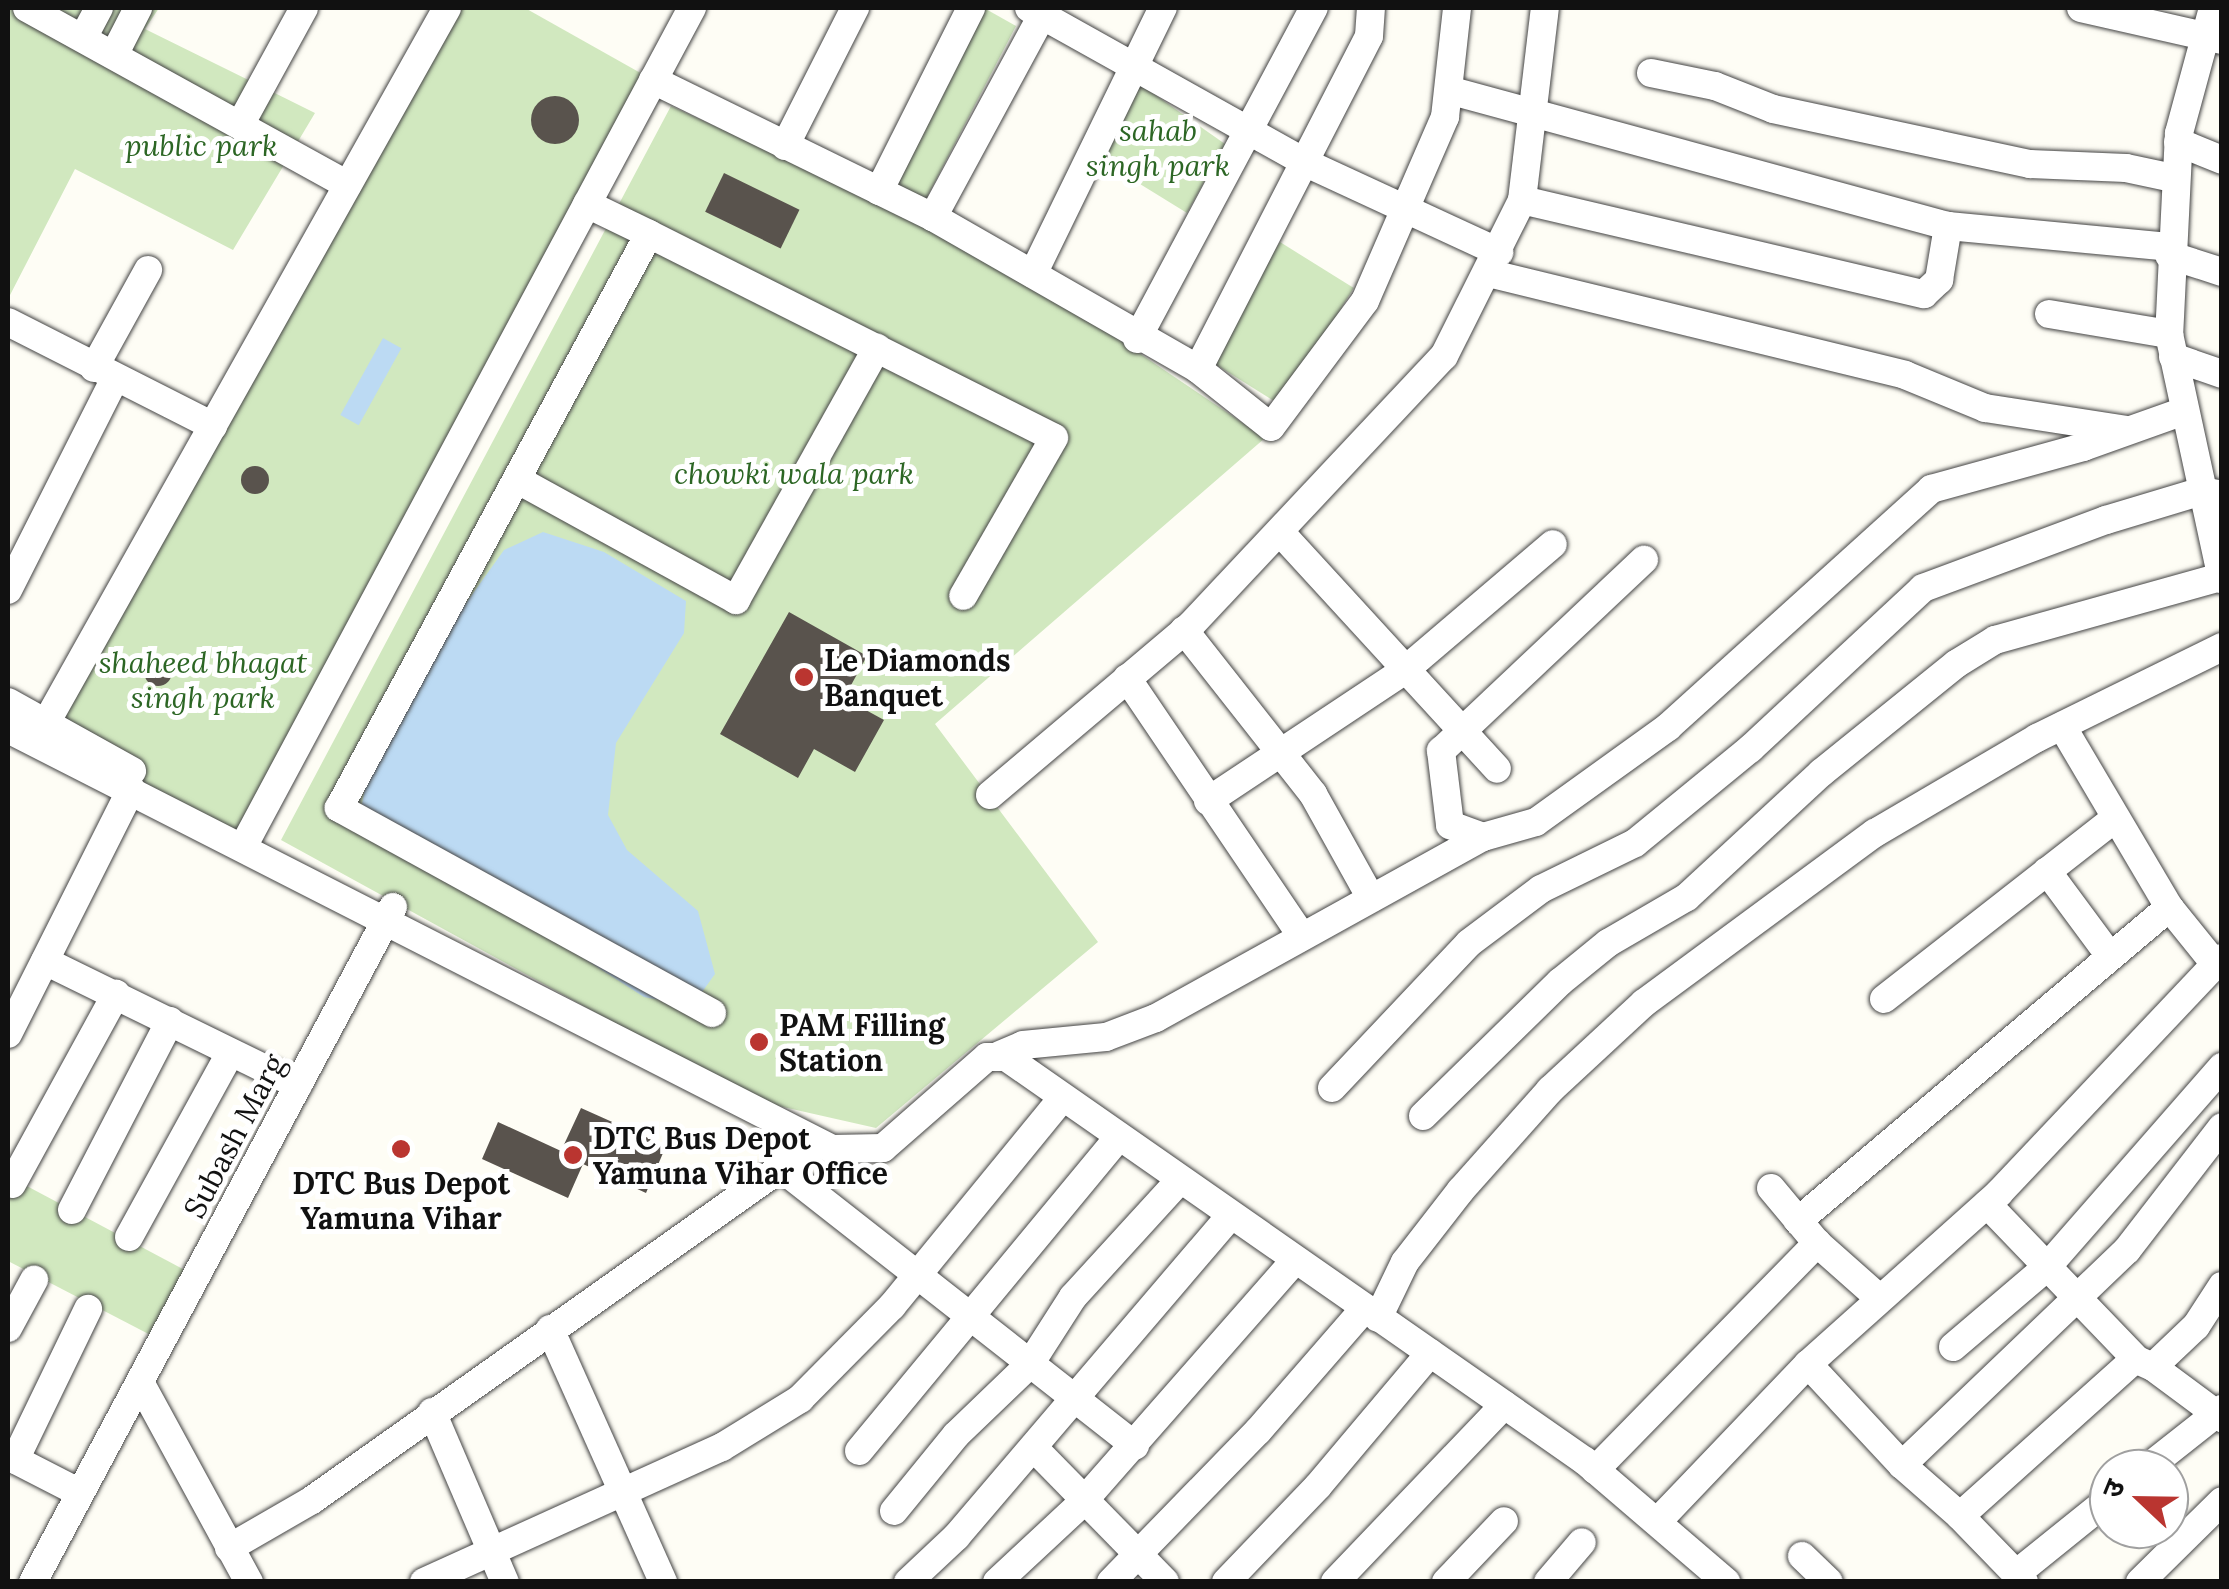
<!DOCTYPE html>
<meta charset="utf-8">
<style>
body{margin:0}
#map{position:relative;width:2229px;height:1589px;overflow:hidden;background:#fefdf5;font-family:Lora,"Noto Sans Devanagari",serif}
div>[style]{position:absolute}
.green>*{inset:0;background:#d1e8bf;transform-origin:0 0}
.water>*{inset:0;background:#bcdaf3;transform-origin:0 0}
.building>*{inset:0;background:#59534d;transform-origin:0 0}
.round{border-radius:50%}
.roads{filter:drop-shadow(0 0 2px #444) drop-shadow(0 0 2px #444)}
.minor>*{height:28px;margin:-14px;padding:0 14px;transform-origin:14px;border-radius:14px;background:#fff}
.dots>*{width:28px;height:28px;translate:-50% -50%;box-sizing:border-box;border:5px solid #fff;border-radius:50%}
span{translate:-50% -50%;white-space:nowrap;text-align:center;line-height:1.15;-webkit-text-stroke:10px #fff;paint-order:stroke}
.park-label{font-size:30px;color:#2c6624;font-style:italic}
.poi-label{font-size:30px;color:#111;font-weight:700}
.left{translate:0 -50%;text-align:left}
.street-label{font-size:30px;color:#111}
.frame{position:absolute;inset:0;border:10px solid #111;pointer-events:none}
.north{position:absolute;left:2089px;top:1449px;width:100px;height:100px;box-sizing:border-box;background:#fff;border:2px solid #a0a0a0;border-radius:50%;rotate:292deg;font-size:28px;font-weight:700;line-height:40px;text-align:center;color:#111}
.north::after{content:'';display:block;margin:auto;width:35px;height:45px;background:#ba3530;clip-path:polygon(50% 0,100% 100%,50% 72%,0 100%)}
</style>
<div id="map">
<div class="green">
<i style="clip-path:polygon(8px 8px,159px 8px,145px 29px,315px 113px,233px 250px,75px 169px,8px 299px)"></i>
<i style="clip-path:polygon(447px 8px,525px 8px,653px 80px,244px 844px,38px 743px)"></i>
<i style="clip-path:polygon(984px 8px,1016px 26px,925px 201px,887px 179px)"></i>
<i style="clip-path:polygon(1137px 82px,1225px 144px,1187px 213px,1101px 160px)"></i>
<i style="clip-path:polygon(671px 106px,991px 253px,1265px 438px,935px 724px,1098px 942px,876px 1128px,757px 1101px,281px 840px)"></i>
<i style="left:1280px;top:242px;width:87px;height:138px;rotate:32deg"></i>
<i style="clip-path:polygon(8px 1176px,196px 1276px,162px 1341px,8px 1261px)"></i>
</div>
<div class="water">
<i style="left:383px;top:338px;width:21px;height:88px;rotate:29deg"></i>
<i style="clip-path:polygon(543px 532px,604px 552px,686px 601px,684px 633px,616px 743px,608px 815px,627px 850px,698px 911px,715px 974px,692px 1006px,644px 997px,360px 815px,366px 782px,431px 652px,504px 550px)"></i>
</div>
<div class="building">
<i class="round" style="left:531px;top:96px;width:48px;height:48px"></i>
<i style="left:724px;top:173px;width:84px;height:43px;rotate:26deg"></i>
<i class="round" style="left:241px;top:466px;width:28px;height:28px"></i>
<i style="clip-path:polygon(789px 612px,867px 656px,844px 698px,884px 720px,855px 772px,814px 749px,798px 778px,720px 734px)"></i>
<i class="round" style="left:144px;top:658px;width:28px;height:28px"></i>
<i style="clip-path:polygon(581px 1108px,666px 1146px,646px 1193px,583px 1164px,568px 1198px,482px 1159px,498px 1122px,561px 1151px)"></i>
</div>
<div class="roads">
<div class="minor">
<i style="left:27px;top:8px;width:366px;rotate:28.9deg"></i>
<i style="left:1029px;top:8px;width:317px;rotate:29.2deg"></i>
<i style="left:1306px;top:163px;width:213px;rotate:24.8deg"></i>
<i style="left:1046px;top:8px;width:238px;rotate:118.4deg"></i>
<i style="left:933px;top:217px;width:305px;rotate:29.8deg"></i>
<i style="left:1198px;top:369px;width:374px;rotate:-62.8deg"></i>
<i style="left:1369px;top:36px;width:28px;rotate:-86deg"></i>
<i style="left:2081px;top:8px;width:145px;rotate:12.8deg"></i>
<i style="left:2213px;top:8px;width:130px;rotate:105.2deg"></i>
<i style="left:2179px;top:133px;width:201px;rotate:92.8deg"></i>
<i style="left:2169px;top:334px;width:251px;rotate:77.8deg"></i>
<i style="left:83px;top:38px;width:34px;rotate:-62deg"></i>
<i style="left:114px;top:55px;width:53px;rotate:-62.9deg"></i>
<i style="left:1651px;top:73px;width:65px;rotate:11.5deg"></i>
<i style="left:1715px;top:86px;width:62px;rotate:21.6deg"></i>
<i style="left:1773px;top:109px;width:263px;rotate:12.1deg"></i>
<i style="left:2030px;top:164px;width:96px;rotate:2.4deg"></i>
<i style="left:2126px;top:168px;width:48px;rotate:12deg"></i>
<i style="left:653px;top:80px;width:312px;rotate:26.1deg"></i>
<i style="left:1452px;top:91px;width:514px;rotate:15.23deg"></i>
<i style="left:1948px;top:226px;width:222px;rotate:5.4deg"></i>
<i style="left:240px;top:125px;width:133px;rotate:-61.3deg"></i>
<i style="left:2178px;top:142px;width:48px;rotate:22.2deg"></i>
<i style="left:785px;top:146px;width:155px;rotate:-63.1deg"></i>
<i style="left:879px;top:191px;width:205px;rotate:-63.3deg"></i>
<i style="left:1522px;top:200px;width:413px;rotate:13.2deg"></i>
<i style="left:1924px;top:294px;width:21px;rotate:-43deg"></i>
<i style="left:1939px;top:280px;width:55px;rotate:-80.5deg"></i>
<i style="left:587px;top:204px;width:69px;rotate:25.8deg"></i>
<i style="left:2169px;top:255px;width:56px;rotate:17.8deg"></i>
<i style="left:1488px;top:273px;width:429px;rotate:13.7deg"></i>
<i style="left:1905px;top:375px;width:87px;rotate:22.4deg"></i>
<i style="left:1985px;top:408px;width:144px;rotate:8.8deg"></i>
<i style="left:1033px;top:274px;width:296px;rotate:-64deg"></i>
<i style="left:2049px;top:314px;width:122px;rotate:9.5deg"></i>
<i style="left:8px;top:322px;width:230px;rotate:26.9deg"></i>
<i style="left:1137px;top:339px;width:375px;rotate:-61.9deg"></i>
<i style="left:2173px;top:357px;width:52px;rotate:19.1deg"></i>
<i style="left:94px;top:368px;width:112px;rotate:-61.1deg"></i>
<i style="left:1198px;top:369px;width:93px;rotate:38.5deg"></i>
<i style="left:1271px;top:427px;width:157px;rotate:-53.3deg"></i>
<i style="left:1365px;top:301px;width:201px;rotate:-66.5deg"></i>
<i style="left:1445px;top:117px;width:110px;rotate:-83.7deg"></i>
<i style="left:518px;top:480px;width:249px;rotate:28.8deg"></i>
<i style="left:736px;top:600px;width:289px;rotate:-60.8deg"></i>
<i style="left:1280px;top:532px;width:321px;rotate:47.5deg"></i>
<i style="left:8px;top:590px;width:237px;rotate:-63.2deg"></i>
<i style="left:1184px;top:630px;width:209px;rotate:51.8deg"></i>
<i style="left:1313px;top:794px;width:119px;rotate:60.9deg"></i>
<i style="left:1127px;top:678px;width:312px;rotate:55.9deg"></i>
<i style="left:8px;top:702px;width:142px;rotate:29.1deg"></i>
<i style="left:8px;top:729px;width:925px;rotate:27.01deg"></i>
<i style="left:832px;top:1149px;width:51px;rotate:-1.1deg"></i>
<i style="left:883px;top:1148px;width:138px;rotate:-41.2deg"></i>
<i style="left:987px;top:1057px;width:19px"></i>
<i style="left:1006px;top:1057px;width:706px;rotate:34.91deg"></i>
<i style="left:1585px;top:1461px;width:186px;rotate:40.6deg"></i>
<i style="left:37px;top:739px;width:838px;rotate:-60.71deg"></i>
<i style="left:990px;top:795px;width:263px;rotate:-40.2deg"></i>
<i style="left:1191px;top:625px;width:369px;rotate:-46.8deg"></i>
<i style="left:1444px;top:356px;width:174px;rotate:-63.4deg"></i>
<i style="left:1522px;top:200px;width:193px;rotate:-83.2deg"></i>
<i style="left:1208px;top:801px;width:237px;rotate:-33.6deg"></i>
<i style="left:1405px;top:670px;width:194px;rotate:-40.4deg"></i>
<i style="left:1483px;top:837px;width:55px;rotate:-15.8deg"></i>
<i style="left:1536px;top:822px;width:163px;rotate:-35.7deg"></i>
<i style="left:1668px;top:727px;width:355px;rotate:-42.1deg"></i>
<i style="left:1931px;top:489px;width:158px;rotate:-15.4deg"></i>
<i style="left:2083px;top:447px;width:107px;rotate:-19.6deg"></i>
<i style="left:243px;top:847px;width:952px;rotate:-61.85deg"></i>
<i style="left:2047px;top:871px;width:106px;rotate:53.5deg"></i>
<i style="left:2169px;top:907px;width:73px;rotate:51.1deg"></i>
<i style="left:45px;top:961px;width:282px;rotate:26.1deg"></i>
<i style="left:1884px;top:999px;width:291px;rotate:-38deg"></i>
<i style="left:712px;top:1013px;width:426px;rotate:-151.2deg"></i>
<i style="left:339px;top:808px;width:652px;rotate:-61.63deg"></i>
<i style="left:649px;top:234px;width:453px;rotate:26.7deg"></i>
<i style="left:1054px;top:438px;width:182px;rotate:119.9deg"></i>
<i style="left:8px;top:1034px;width:274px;rotate:-63.3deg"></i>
<i style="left:1000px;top:1055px;width:25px;rotate:-23deg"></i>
<i style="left:1023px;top:1045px;width:83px;rotate:-5.5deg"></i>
<i style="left:1106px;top:1037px;width:53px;rotate:-20.8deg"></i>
<i style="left:1156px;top:1018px;width:374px;rotate:-29deg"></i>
<i style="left:1483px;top:837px;width:35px;rotate:-160deg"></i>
<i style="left:1450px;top:825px;width:75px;rotate:-96.9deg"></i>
<i style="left:1441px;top:751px;width:279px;rotate:-43.3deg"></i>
<i style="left:1332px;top:1088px;width:199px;rotate:-46.6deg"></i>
<i style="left:1469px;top:943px;width:90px;rotate:-36.9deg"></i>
<i style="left:1541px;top:889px;width:105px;rotate:-26.1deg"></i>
<i style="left:1635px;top:843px;width:149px;rotate:-39.3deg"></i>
<i style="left:1750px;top:749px;width:236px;rotate:-42.9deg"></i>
<i style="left:1923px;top:588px;width:195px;rotate:-20.4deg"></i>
<i style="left:2106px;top:520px;width:100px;rotate:-16.8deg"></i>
<i style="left:2202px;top:491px;width:20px;rotate:11deg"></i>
<i style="left:1423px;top:1116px;width:192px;rotate:-44.4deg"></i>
<i style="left:1560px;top:982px;width:62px;rotate:-39.1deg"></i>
<i style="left:1608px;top:943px;width:91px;rotate:-30.2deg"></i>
<i style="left:1687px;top:897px;width:183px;rotate:-42.8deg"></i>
<i style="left:1821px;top:773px;width:174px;rotate:-38.9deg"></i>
<i style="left:1956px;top:664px;width:46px;rotate:-31.6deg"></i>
<i style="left:1995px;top:640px;width:235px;rotate:-15.6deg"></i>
<i style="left:781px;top:1168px;width:450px;rotate:38.1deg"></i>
<i style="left:12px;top:1184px;width:217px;rotate:-61.3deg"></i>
<i style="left:1771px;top:1188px;width:72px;rotate:50.1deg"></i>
<i style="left:1817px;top:1243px;width:81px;rotate:41.5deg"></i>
<i style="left:1987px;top:1204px;width:215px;rotate:46.1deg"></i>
<i style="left:72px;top:1210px;width:213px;rotate:-62.6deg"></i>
<i style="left:1798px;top:1221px;width:486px;rotate:-40.2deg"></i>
<i style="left:2169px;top:907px;width:210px;rotate:-120.6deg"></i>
<i style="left:129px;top:1237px;width:210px;rotate:-61.2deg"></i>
<i style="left:2222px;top:1286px;width:48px;rotate:123deg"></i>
<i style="left:2196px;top:1326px;width:59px;rotate:136.4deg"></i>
<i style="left:2153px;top:1367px;width:86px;rotate:36.5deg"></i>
<i style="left:1378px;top:1318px;width:62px;rotate:-64.3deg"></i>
<i style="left:1405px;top:1262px;width:91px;rotate:-52.1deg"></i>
<i style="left:1461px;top:1190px;width:134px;rotate:-48.3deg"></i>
<i style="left:1550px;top:1090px;width:128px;rotate:-42.8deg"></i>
<i style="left:1644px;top:1003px;width:287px;rotate:-36.4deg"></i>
<i style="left:1875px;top:833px;width:188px;rotate:-30.4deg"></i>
<i style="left:2037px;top:738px;width:206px;rotate:-26.2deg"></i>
<i style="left:8px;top:1328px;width:55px;rotate:-61.6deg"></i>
<i style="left:550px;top:1329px;width:277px;rotate:65.9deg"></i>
<i style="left:1953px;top:1347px;width:123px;rotate:-40.4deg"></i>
<i style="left:2047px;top:1267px;width:266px;rotate:-48.8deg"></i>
<i style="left:1808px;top:1364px;width:256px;rotate:-41.8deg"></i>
<i style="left:1999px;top:1193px;width:323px;rotate:-46.6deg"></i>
<i style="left:141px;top:1384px;width:226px;rotate:61.4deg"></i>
<i style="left:432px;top:1412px;width:185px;rotate:66.8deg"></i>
<i style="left:1034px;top:1448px;width:187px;rotate:45.6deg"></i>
<i style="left:859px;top:1451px;width:408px;rotate:-50.4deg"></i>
<i style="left:8px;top:1456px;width:81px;rotate:27.2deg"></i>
<i style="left:15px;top:1460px;width:168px;rotate:-64.2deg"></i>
<i style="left:1902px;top:1465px;width:77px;rotate:41.3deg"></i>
<i style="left:1960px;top:1516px;width:235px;rotate:-41.9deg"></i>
<i style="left:2135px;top:1359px;width:20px;rotate:24deg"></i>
<i style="left:2146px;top:1469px;width:97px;rotate:-38.3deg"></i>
<i style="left:1595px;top:1470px;width:318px;rotate:-45.6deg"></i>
<i style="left:894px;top:1511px;width:98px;rotate:-50.8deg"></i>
<i style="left:956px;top:1435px;width:103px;rotate:-43.8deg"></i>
<i style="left:1030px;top:1364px;width:80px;rotate:-57.3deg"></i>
<i style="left:1073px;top:1297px;width:159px;rotate:-47.6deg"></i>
<i style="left:1960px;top:1516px;width:92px;rotate:45.9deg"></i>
<i style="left:1657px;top:1522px;width:219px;rotate:-46.3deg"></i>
<i style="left:1808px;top:1364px;width:138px;rotate:47.1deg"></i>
<i style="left:1902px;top:1465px;width:311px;rotate:-43.7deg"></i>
<i style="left:2127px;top:1250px;width:155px;rotate:-52.3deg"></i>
<i style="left:229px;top:1548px;width:96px;rotate:-30deg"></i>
<i style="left:312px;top:1500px;width:618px;rotate:-35.31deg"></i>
<i style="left:1802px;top:1556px;width:37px;rotate:44deg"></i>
<i style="left:2016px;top:1574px;width:119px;rotate:-38.9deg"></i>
<i style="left:33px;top:1582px;width:765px;rotate:-61.93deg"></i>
<i style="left:424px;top:1582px;width:327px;rotate:-24.4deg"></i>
<i style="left:722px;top:1447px;width:92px;rotate:-31.6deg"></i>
<i style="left:800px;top:1399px;width:131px;rotate:-45.3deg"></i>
<i style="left:892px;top:1306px;width:269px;rotate:-50.7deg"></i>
<i style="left:908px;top:1582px;width:66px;rotate:-43.2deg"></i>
<i style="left:956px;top:1537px;width:423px;rotate:-49.5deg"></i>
<i style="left:997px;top:1582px;width:113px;rotate:-42.9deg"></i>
<i style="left:1080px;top:1505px;width:326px;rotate:-48.7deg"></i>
<i style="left:1111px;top:1582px;width:211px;rotate:-45.8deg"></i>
<i style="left:1258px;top:1431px;width:163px;rotate:-49deg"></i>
<i style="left:1226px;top:1582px;width:133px;rotate:-46.2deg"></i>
<i style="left:1318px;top:1486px;width:174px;rotate:-49.9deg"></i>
<i style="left:1335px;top:1582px;width:245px;rotate:-46.3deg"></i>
<i style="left:1446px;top:1582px;width:84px;rotate:-46.4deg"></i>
<i style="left:1548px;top:1582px;width:52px;rotate:-49.6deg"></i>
<i style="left:2140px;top:1582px;width:115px;rotate:-44.6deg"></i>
</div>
</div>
<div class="dots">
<i style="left:804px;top:677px;background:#ba3530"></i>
<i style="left:759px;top:1042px;background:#ba3530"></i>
<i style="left:401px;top:1149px;background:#ba3530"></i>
<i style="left:573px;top:1155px;background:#ba3530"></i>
</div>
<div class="park-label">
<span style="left:1158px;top:147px">sahab<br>singh park</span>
<span style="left:201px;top:145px">public park</span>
<span style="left:794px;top:473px">chowki wala park</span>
<span style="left:203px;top:679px">shaheed bhagat<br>singh park</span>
</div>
<div class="poi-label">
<span class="left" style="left:824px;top:677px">Le Diamonds<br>Banquet</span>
<span class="left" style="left:779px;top:1042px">PAM Filling<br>Station</span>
<span class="left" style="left:593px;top:1155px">DTC Bus Depot<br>Yamuna Vihar Office</span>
<span style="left:401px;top:1200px">DTC Bus Depot<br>Yamuna Vihar</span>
</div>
<div class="street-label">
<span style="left:234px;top:1136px;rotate:-62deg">Subash Marg</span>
</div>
<div class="frame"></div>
<div class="north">उ</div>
</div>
